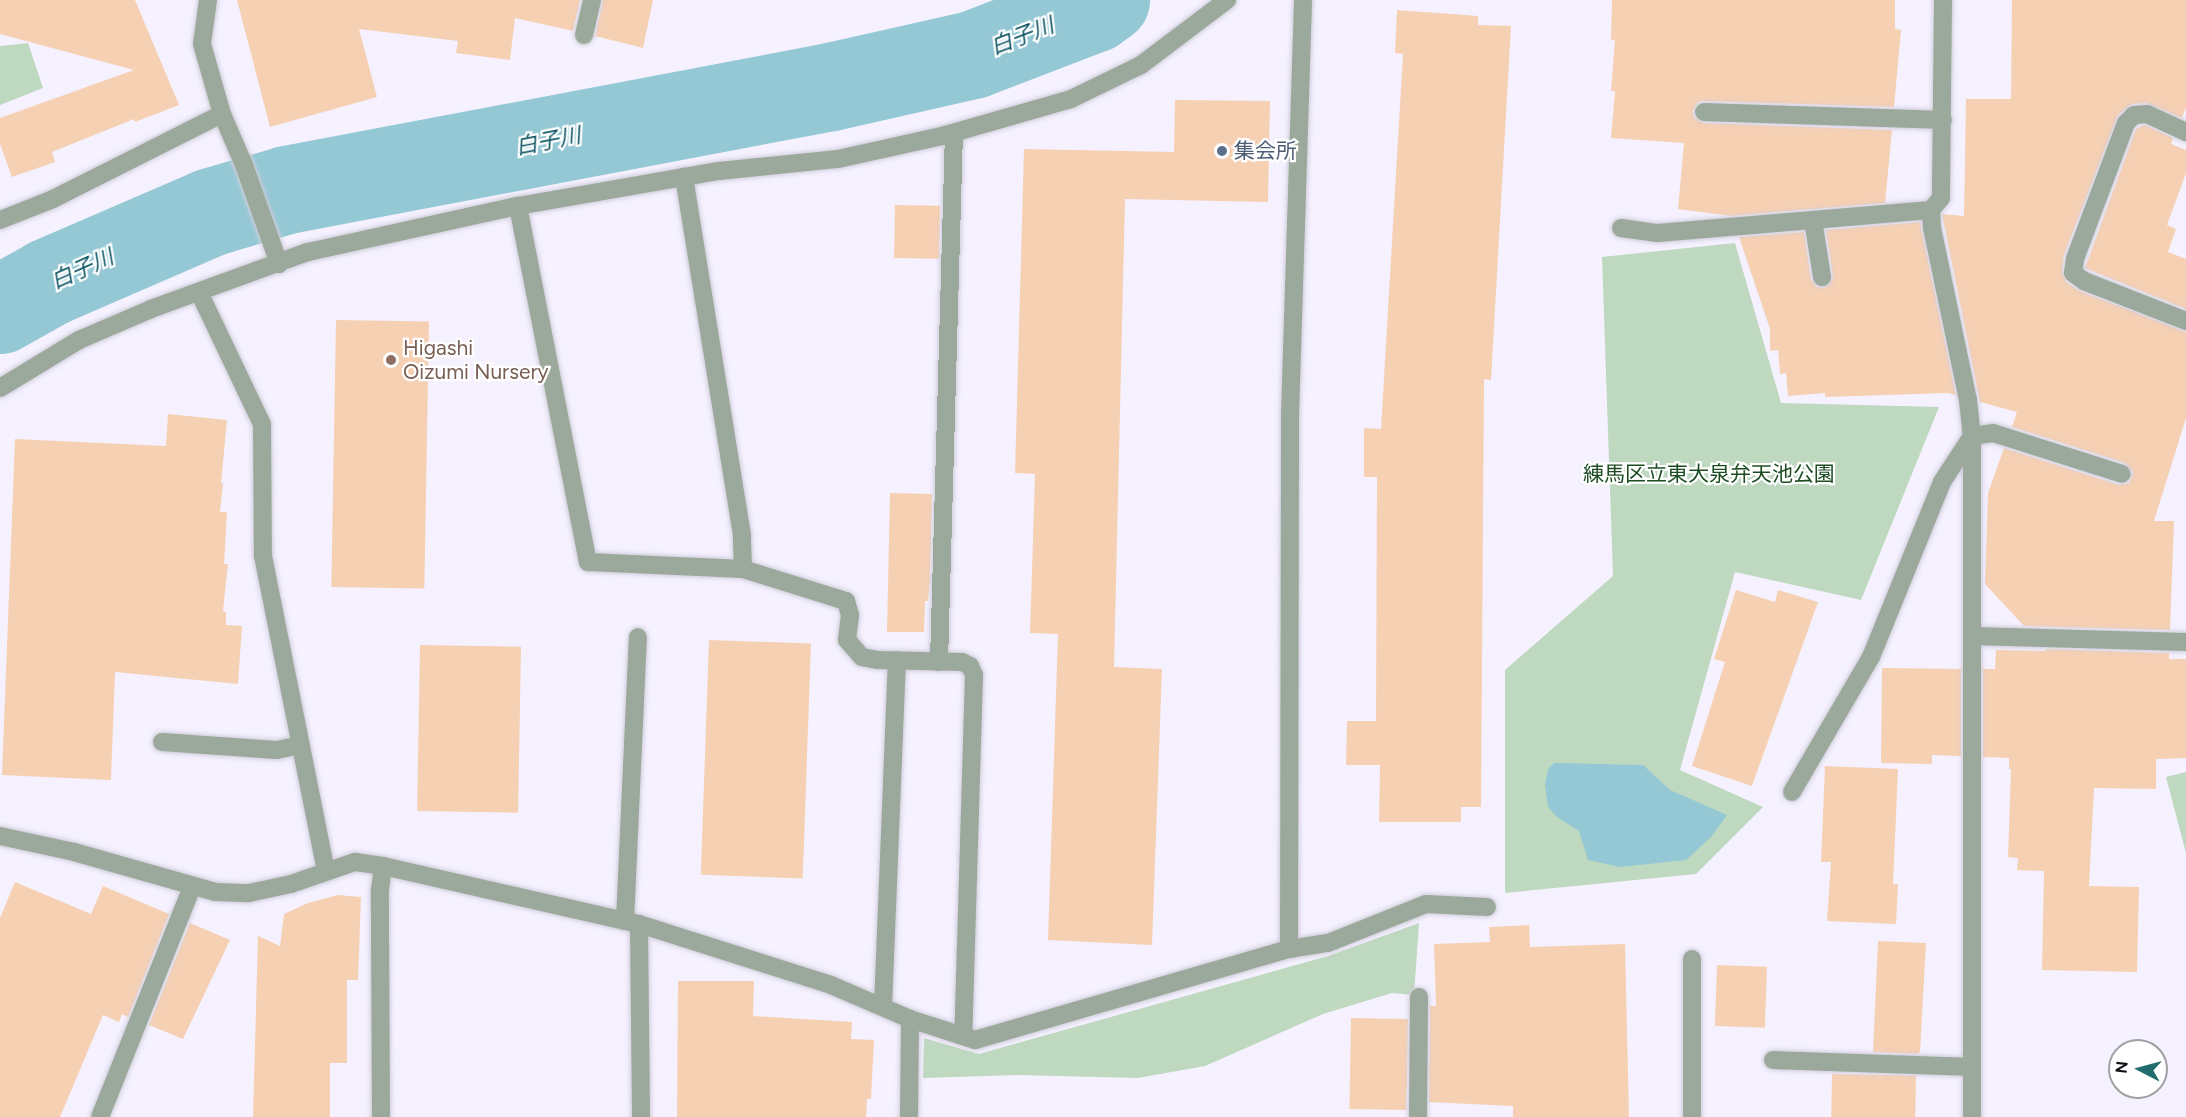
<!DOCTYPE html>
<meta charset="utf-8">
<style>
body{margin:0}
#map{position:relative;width:2186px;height:1117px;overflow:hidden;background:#f5f1ff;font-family:Figtree,"Noto Sans JP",sans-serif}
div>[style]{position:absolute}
.green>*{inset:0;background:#bfd8c0}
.water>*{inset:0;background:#94c8d5}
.river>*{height:88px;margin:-44px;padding:0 44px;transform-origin:44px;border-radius:44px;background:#94c8d5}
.building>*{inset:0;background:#f6d0b3;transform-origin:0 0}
.roads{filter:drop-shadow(0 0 2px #d1cdda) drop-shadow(0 0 2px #d1cdda)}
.minor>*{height:18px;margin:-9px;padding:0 9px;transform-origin:9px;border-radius:9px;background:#9aa99b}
.dots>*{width:16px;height:16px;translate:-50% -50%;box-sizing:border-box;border:3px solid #fff;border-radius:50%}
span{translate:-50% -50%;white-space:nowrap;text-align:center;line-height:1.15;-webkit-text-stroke:4.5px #fff;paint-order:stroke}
.service-label{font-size:21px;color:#4e5e75}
.left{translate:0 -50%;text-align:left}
.education-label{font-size:21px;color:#785e54}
.park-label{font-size:21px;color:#1d4c22}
.water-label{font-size:22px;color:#115867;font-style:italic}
.north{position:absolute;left:2108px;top:1039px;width:60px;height:60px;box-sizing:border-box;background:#fff;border:2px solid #a1a0a3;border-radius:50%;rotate:276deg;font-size:16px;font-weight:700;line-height:24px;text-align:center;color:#131118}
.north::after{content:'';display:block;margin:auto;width:21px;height:27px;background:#206c6f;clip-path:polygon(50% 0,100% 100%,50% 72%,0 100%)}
</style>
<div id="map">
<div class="green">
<i style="clip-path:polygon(28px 43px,43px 88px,0 105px,0 46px)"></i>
<i style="clip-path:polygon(1735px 243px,1781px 403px,1939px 407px,1861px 600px,1735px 572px,1680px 770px,1763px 807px,1696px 874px,1505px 893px,1505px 670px,1613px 576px,1602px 257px)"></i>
<i style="clip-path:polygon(2186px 772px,2186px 853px,2166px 777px)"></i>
<i style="clip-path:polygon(1419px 923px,1414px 995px,1392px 993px,1323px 1014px,1205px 1066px,1138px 1078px,1017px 1075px,923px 1078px,924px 1038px,979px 1054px,1328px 956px)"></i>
</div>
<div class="water">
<i style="clip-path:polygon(1554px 763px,1643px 765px,1670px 790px,1727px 815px,1711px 837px,1686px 860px,1620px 867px,1588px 860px,1579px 831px,1557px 817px,1548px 807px,1545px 785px,1548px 769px)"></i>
</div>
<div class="river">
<i style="left:0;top:310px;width:57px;rotate:-29.2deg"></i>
<i style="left:50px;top:282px;width:176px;rotate:-23.4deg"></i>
<i style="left:212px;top:212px;width:78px;rotate:-16.3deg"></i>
<i style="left:287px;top:190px;width:554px;rotate:-10.72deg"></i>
<i style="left:831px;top:87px;width:146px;rotate:-12.7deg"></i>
<i style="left:973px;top:55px;width:129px;rotate:-21deg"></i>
<i style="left:1093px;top:9px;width:16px;rotate:-35deg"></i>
</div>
<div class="building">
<i style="clip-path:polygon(0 0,135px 0,179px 105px,135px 122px,134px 119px,52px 152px,55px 162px,12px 177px,0 144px,0 118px,134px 70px,0 34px)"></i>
<i style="clip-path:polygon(237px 0,580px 0,573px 31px,515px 18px,510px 60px,456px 53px,458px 41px,359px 29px,377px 97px,270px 127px)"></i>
<i style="clip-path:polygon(603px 0,653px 0,643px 48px,595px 36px)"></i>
<i style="clip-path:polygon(1612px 0,1895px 0,1895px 29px,1901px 30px,1894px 107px,1704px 101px,1698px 102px,1693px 111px,1694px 118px,1704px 123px,1892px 130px,1885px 203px,1731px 216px,1678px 209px,1684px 143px,1611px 138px,1615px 91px,1611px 91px,1615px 40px,1611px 40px)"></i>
<i style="clip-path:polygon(2012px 0,2186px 0,2186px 107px,2182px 118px,2146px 103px,2132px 104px,2118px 115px,2064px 255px,2062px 271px,2066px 282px,2080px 291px,2186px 332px,2186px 418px,2154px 521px,2174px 521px,2170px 630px,2024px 626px,1985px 584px,1988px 493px,2004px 448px,2119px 485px,2129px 483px,2133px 472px,2125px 463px,2012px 427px,2017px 412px,1980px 402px,1942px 214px,1964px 216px,1966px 99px,2011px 99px)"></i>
<i style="clip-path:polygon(1397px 10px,1478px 16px,1478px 25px,1511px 26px,1491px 380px,1484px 379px,1481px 807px,1461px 807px,1461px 822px,1379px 822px,1380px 765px,1346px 765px,1347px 721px,1376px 721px,1377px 477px,1364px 477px,1364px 428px,1381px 429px,1403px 54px,1395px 53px)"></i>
<i style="clip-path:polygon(1175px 100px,1270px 101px,1268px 202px,1125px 199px,1114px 667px,1162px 669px,1152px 945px,1048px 940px,1058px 634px,1030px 633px,1035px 474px,1015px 473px,1024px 149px,1174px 152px)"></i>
<i style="clip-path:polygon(2145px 125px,2173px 138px,2171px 144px,2186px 150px,2186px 173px,2167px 225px,2176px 229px,2168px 252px,2186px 259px,2186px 309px,2085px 268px,2136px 129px)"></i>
<i style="left:895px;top:205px;width:45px;height:53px;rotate:1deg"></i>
<i style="clip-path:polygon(1920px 222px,1956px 395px,1948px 393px,1825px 397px,1825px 393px,1788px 396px,1786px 373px,1780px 374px,1778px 350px,1770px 351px,1770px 329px,1739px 237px,1804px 232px,1811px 279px,1817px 287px,1823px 288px,1829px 285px,1833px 276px,1826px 230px)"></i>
<i style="left:336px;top:320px;width:93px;height:267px;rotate:1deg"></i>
<i style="clip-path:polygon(168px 414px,227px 420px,221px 483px,223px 483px,220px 512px,227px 512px,224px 564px,228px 564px,223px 611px,226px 612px,226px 625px,242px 626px,238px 684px,115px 672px,111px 780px,2px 775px,15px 439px,166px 446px)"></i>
<i style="clip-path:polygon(890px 493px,932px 494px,930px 580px,928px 601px,925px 601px,924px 632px,887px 632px)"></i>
<i style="clip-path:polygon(1736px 590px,1775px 602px,1778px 590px,1818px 602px,1752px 786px,1692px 766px,1725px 662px,1714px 659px)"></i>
<i style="left:709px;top:640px;width:102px;height:235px;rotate:2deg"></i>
<i style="left:420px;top:645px;width:101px;height:166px;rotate:1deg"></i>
<i style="clip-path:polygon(2045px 649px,2169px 653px,2169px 659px,2186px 659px,2186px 758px,2156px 759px,2156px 789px,2094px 788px,2089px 886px,2139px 887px,2137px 972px,2042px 970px,2044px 871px,2017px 870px,2018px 858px,2008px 857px,2011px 769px,2009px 769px,2009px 758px,1983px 757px,1983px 669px,1995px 669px,1996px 650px,2047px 651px)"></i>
<i style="clip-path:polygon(1882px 668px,1961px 669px,1961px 756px,1932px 755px,1932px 764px,1881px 763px)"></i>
<i style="clip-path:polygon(1825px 766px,1898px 769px,1893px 884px,1898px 884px,1896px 924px,1827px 921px,1831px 862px,1821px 862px)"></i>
<i style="clip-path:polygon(15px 882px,91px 914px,103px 886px,169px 914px,128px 1017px,122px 1014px,119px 1022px,103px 1015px,60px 1117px,0 1117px,0 918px)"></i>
<i style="clip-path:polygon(338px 895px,361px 897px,358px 980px,347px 980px,347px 1063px,330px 1063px,330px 1117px,253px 1117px,258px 936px,280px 946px,284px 914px,308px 903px)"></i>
<i style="clip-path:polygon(190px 923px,230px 940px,183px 1039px,149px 1025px)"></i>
<i style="clip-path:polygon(1529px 925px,1530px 947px,1625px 944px,1629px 1117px,1513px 1117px,1513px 1106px,1429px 1102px,1430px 1006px,1436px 1006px,1434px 944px,1490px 942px,1489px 927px)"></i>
<i style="clip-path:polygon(1878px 941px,1926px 943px,1920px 1052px,1917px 1054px,1873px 1052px)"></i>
<i style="left:1717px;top:965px;width:50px;height:61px;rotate:2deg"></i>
<i style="clip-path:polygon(678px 981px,754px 981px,753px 1016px,852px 1022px,851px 1039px,874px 1040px,871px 1099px,867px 1099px,866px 1117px,677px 1117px)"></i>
<i style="left:1351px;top:1018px;width:57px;height:91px;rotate:1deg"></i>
<i style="left:1832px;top:1074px;width:84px;height:43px;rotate:1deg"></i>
</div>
<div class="roads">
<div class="minor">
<i style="left:208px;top:0;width:44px;rotate:97.8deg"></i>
<i style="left:202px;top:44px;width:73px;rotate:74.1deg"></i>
<i style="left:1943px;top:0;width:198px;rotate:90.6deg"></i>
<i style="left:1941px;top:198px;width:16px;rotate:130deg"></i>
<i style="left:1931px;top:210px;width:18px;rotate:87deg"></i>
<i style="left:1932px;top:228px;width:176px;rotate:78.2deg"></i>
<i style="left:1968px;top:400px;width:36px;rotate:84deg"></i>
<i style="left:1972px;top:436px;width:681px;rotate:90deg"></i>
<i style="left:584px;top:35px;width:36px;rotate:-77deg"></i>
<i style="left:1704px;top:112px;width:239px;rotate:1.9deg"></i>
<i style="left:2186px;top:132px;width:43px;rotate:-155.2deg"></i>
<i style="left:2147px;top:114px;width:13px;rotate:176deg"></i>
<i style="left:2134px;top:115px;width:11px;rotate:135deg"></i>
<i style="left:2126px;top:123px;width:145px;rotate:110.6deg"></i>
<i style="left:2075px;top:259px;width:14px;rotate:98deg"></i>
<i style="left:2073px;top:273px;width:14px;rotate:36deg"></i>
<i style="left:2084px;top:281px;width:110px;rotate:21.4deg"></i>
<i style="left:518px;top:206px;width:363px;rotate:78.9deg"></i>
<i style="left:588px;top:562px;width:155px;rotate:2.6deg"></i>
<i style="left:743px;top:569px;width:34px;rotate:-92deg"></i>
<i style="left:742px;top:535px;width:363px;rotate:-99.2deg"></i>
<i style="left:0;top:220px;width:57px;rotate:-21.6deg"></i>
<i style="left:53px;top:199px;width:189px;rotate:-26.7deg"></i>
<i style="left:222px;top:114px;width:56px;rotate:66.7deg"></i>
<i style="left:244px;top:165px;width:105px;rotate:70.5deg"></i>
<i style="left:1813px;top:220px;width:58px;rotate:81deg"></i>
<i style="left:1621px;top:228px;width:37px;rotate:8deg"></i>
<i style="left:1658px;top:233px;width:274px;rotate:-4.8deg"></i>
<i style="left:199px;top:292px;width:146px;rotate:64.5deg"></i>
<i style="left:262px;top:424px;width:132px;rotate:89.6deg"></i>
<i style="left:263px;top:556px;width:322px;rotate:78.7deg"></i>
<i style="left:0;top:388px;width:92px;rotate:-31.3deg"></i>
<i style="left:79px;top:340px;width:78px;rotate:-23.3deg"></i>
<i style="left:151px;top:309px;width:167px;rotate:-20deg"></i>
<i style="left:308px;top:252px;width:215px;rotate:-12.4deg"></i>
<i style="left:518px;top:206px;width:204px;rotate:-9.9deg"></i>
<i style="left:719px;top:171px;width:120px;rotate:-5.8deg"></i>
<i style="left:838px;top:159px;width:107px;rotate:-12.5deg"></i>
<i style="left:942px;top:136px;width:134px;rotate:-16deg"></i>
<i style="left:1071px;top:99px;width:78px;rotate:-25.9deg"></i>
<i style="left:1141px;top:65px;width:108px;rotate:-37.1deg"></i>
<i style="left:743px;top:569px;width:108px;rotate:17.3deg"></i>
<i style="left:846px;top:601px;width:15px;rotate:74deg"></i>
<i style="left:850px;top:615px;width:25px;rotate:97deg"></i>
<i style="left:847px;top:640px;width:23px;rotate:49deg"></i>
<i style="left:862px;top:657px;width:15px;rotate:11deg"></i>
<i style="left:877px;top:660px;width:85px;rotate:1.3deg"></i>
<i style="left:962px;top:662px;width:9px;rotate:27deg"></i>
<i style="left:970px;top:666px;width:10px;rotate:66deg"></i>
<i style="left:974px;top:675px;width:361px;rotate:91.7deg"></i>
<i style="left:1972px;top:636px;width:214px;rotate:1.6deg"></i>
<i style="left:939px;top:662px;width:529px;rotate:-88.38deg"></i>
<i style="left:162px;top:742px;width:115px;rotate:4deg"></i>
<i style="left:277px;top:750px;width:24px;rotate:-12deg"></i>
<i style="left:1792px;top:792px;width:156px;rotate:-59.7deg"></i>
<i style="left:1871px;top:657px;width:189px;rotate:-67.9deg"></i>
<i style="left:1942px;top:482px;width:55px;rotate:-56.9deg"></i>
<i style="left:1972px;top:436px;width:21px;rotate:-8deg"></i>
<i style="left:1993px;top:433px;width:135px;rotate:17.6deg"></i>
<i style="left:0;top:836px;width:76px;rotate:12.2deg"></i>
<i style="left:74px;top:852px;width:147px;rotate:15.8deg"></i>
<i style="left:215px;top:892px;width:34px;rotate:2deg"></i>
<i style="left:249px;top:893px;width:43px;rotate:-12.1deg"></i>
<i style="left:291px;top:884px;width:68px;rotate:-19deg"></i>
<i style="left:355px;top:862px;width:28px;rotate:8deg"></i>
<i style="left:383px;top:866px;width:262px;rotate:12.8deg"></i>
<i style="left:639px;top:924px;width:201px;rotate:17.6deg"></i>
<i style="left:831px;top:985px;width:86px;rotate:23.3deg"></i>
<i style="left:910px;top:1019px;width:68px;rotate:17.9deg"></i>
<i style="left:975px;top:1040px;width:327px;rotate:-16.2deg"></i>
<i style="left:1289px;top:949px;width:39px;rotate:-9deg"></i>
<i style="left:1328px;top:943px;width:105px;rotate:-21.7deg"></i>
<i style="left:1426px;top:904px;width:61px;rotate:2.8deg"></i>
<i style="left:625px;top:921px;width:284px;rotate:-87.4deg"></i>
<i style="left:639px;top:924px;width:193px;rotate:89.4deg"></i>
<i style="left:1289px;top:949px;width:534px;rotate:-89.89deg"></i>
<i style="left:1290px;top:415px;width:415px;rotate:-88.2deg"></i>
<i style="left:883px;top:1007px;width:347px;rotate:-87.7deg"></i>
<i style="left:1773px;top:1060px;width:199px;rotate:2deg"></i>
<i style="left:100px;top:1117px;width:248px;rotate:-68.2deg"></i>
<i style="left:381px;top:1117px;width:227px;rotate:-90.3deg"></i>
<i style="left:380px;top:890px;width:24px;rotate:-83deg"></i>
<i style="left:909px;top:1117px;width:98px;rotate:-89.4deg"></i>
<i style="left:1418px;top:1117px;width:120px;rotate:-89.5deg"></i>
<i style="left:1692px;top:1117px;width:158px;rotate:-90deg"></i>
</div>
</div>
<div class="dots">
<i style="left:1222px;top:151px;background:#5c6f8a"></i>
<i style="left:391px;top:360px;background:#8d6e63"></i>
</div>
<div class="service-label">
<span class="left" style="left:1234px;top:151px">集会所</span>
</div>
<div class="education-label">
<span class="left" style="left:403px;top:360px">Higashi<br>Oizumi Nursery</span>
</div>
<div class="park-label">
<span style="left:1709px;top:474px">練馬区立東大泉弁天池公園</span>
</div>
<div class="water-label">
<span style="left:1022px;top:36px;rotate:-21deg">白子川</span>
<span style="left:548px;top:141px;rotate:-11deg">白子川</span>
<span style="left:82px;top:269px;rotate:-24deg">白子川</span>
</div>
<div class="north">N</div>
</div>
